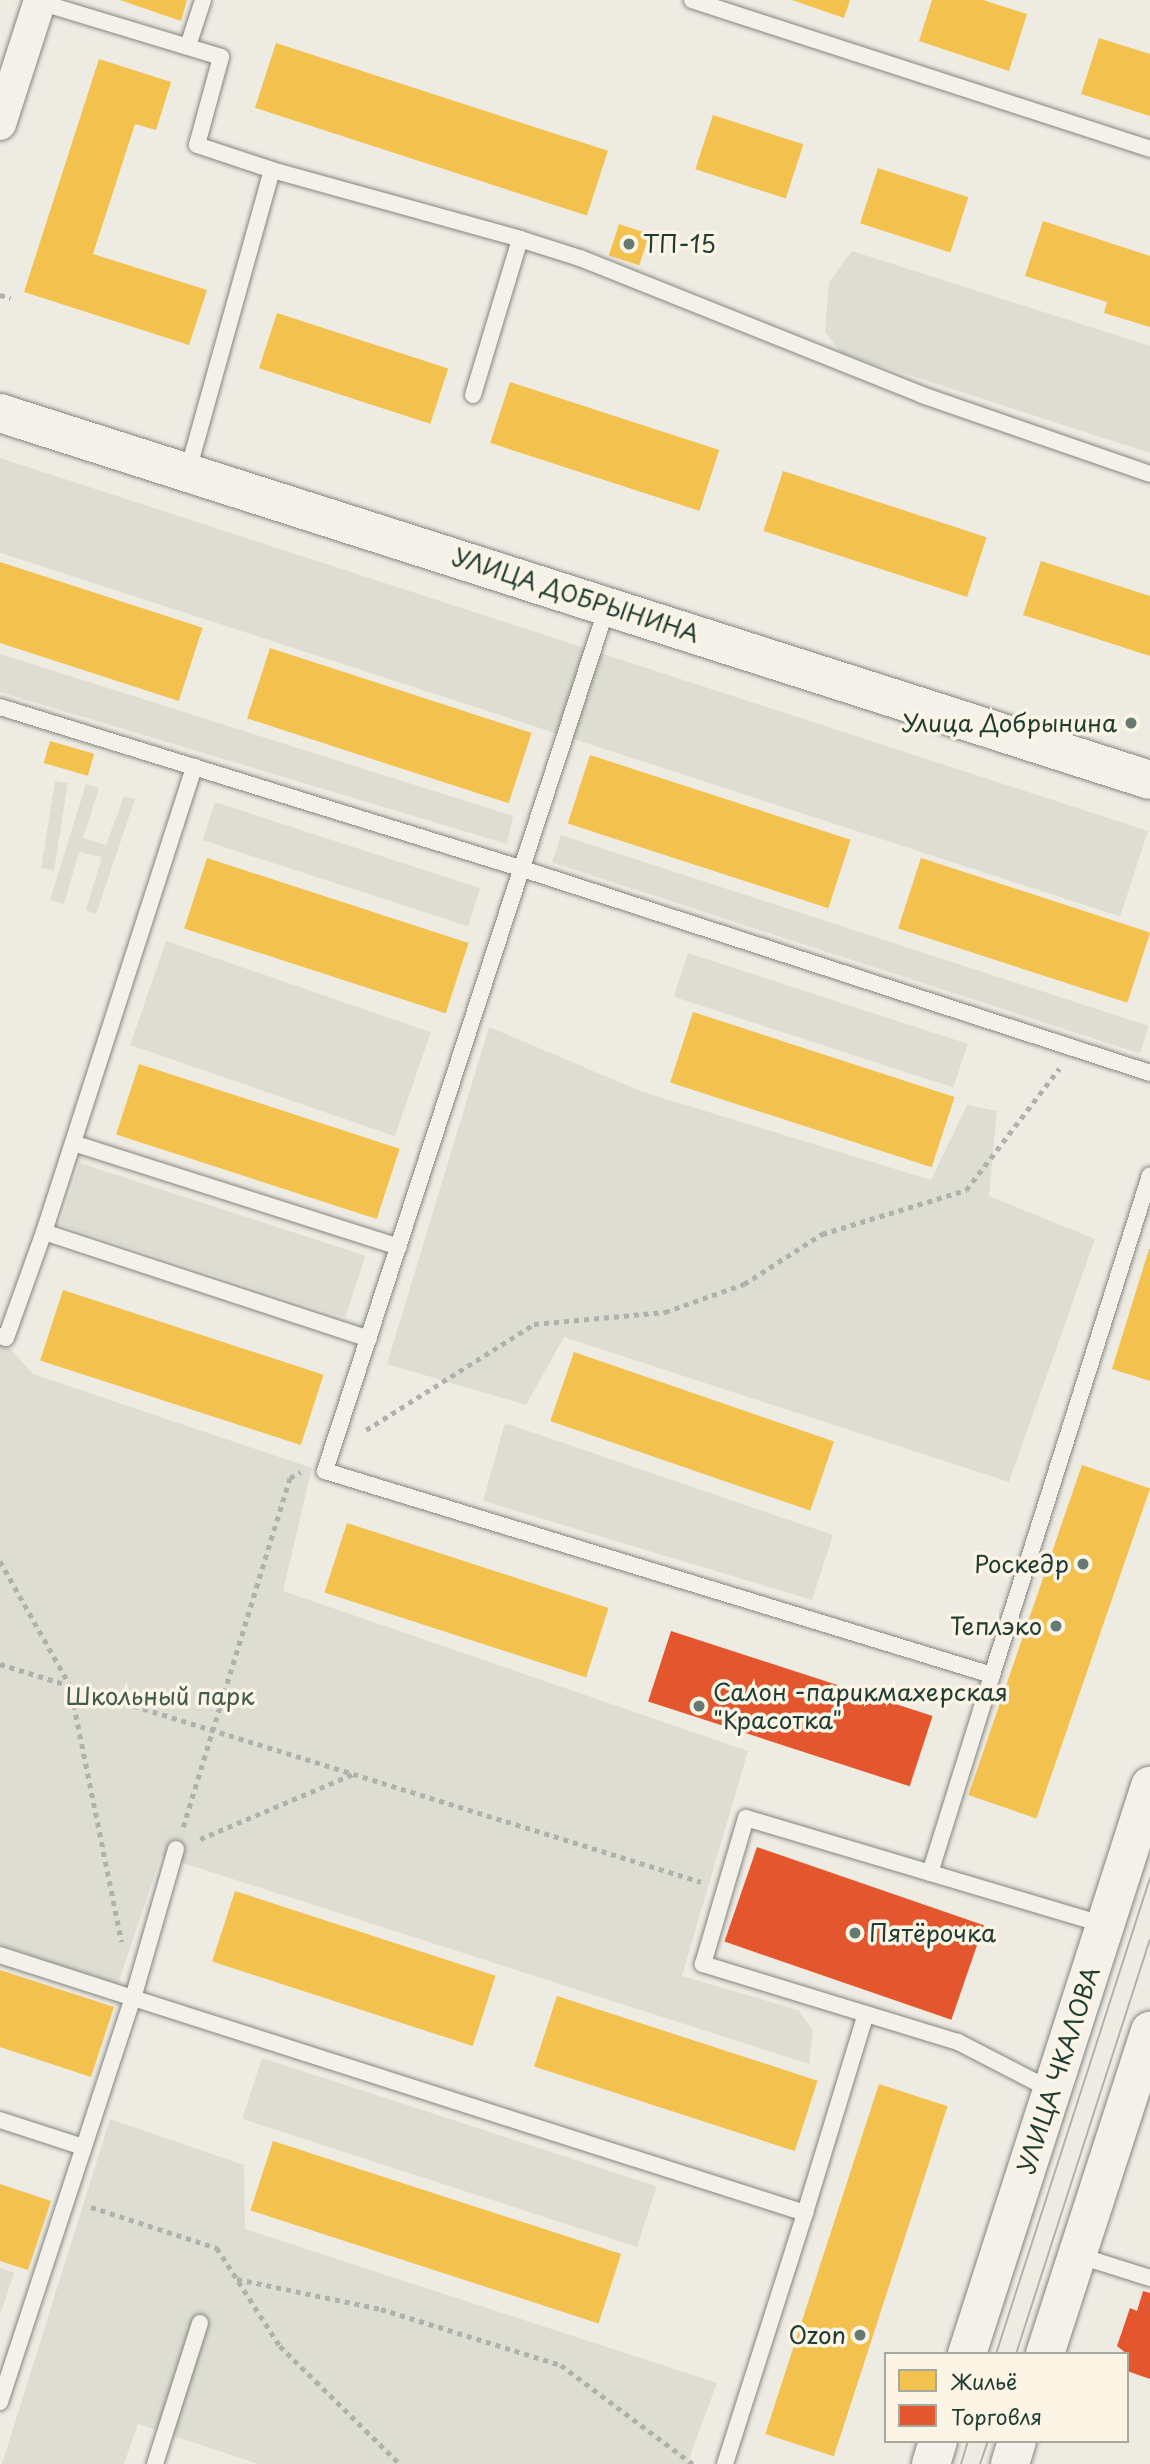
<!DOCTYPE html>
<meta charset="utf-8">
<style>
body{margin:0}
#map{position:relative;width:1150px;height:2464px;overflow:hidden;background:#eeebe3;font-family:"Playpen Sans",sans-serif}
div>[style]{position:absolute}
.green>*{inset:0;background:#deddd1;transform-origin:0 0}
.homes>*{inset:0;background:#f2c14e;transform-origin:0 0}
.shops>*{inset:0;background:#e4572e;transform-origin:0 0}
.path>*{height:4.5px;margin-top:-2.25px;transform-origin:0;background:repeating-linear-gradient(90deg,#afb1ac 0 5px,transparent 0 10px)}
.roads{filter:drop-shadow(0 0 2px #828681) drop-shadow(0 0 2px #828681)}
.service>*{height:16px;margin:-8px;padding:0 8px;transform-origin:8px;border-radius:8px;background:#f4f1eb}
.minor>*{height:32px;margin:-16px;padding:0 16px;transform-origin:16px;border-radius:16px;background:#f4f1eb}
.tertiary>*{height:38px;margin:-19px;padding:0 19px;transform-origin:19px;border-radius:19px;background:#f4f1eb}
.secondary>*{height:38px;margin:-19px;padding:0 19px;transform-origin:19px;border-radius:19px;background:#f4f1eb}
.tram>*{height:2px;margin:-1px;padding:0 1px;transform-origin:1px;border-radius:1px;background:#afb1ac}
.dots>*{width:19px;height:19px;translate:-50% -50%;box-sizing:border-box;border:4px solid #fcf5e5;border-radius:50%}
span{translate:-50% -50%;white-space:nowrap;text-align:center;line-height:1.15;-webkit-text-stroke:7px #fcf5e5;paint-order:stroke}
.poi-label{font-size:24px;color:#1f3d34}
.left{translate:0 -50%;text-align:left}
.right{translate:-100% -50%;text-align:right}
.street-label{font-size:24px;color:#1f3d34}
.park-label{font-size:24px;color:#425b50}
.legend{position:absolute;left:884px;top:2352px;width:245px;height:91px;box-sizing:border-box;background:#fcf5e5;border:2px solid #a4ab9e;margin:0;padding:9px 12px;list-style:none;font-size:21px;color:#1f3d34}
.legend li{display:flex;align-items:center;gap:14px;height:35px}
.legend b{width:35px;border:2px solid #a4ab9e}
</style>
<div id="map">
<div class="green">
<i style="clip-path:polygon(852px 251px,1150px 346px,1150px 453px,841px 353px,825px 332px,829px 282px)"></i>
<i style="left:0;top:458px;width:1207px;height:90px;rotate:18deg"></i>
<i style="clip-path:polygon(0 654px,513px 816px,507px 844px,0 692px)"></i>
<i style="left:55px;top:781px;width:13px;height:88px;rotate:9deg"></i>
<i style="clip-path:polygon(86px 784px,99px 788px,83px 838px,106px 845px,124px 796px,135px 799px,96px 914px,86px 910px,102px 857px,79px 852px,64px 904px,50px 900px)"></i>
<i style="left:215px;top:802px;width:279px;height:40px;rotate:18deg"></i>
<i style="left:561px;top:835px;width:618px;height:29px;rotate:18deg"></i>
<i style="left:166px;top:941px;width:280px;height:110px;rotate:19deg"></i>
<i style="left:688px;top:953px;width:294px;height:46px;rotate:18deg"></i>
<i style="clip-path:polygon(489px 1027px,643px 1092px,931px 1180px,967px 1105px,997px 1111px,989px 1196px,1095px 1239px,1009px 1482px,564px 1337px,526px 1405px,387px 1364px)"></i>
<i style="left:80px;top:1163px;width:300px;height:65px;rotate:18deg"></i>
<i style="clip-path:polygon(0 1344px,8px 1346px,33px 1374px,312px 1468px,283px 1591px,748px 1751px,682px 1976px,798px 2010px,813px 2030px,809px 2064px,161px 1856px,118px 1984px,0 1945px)"></i>
<i style="clip-path:polygon(505px 1423px,833px 1535px,812px 1600px,483px 1501px)"></i>
<i style="left:262px;top:2058px;width:415px;height:64px;rotate:18deg"></i>
<i style="clip-path:polygon(110px 2119px,244px 2165px,245px 2229px,717px 2383px,687px 2464px,258px 2464px,138px 2424px,124px 2464px,2px 2464px)"></i>
<i style="clip-path:polygon(0 2268px,14px 2273px,0 2315px)"></i>
</div>
<div class="homes">
<i style="clip-path:polygon(120px 0,187px 0,181px 21px)"></i>
<i style="clip-path:polygon(792px 0,850px 0,844px 18px)"></i>
<i style="clip-path:polygon(932px 0,983px 0,1027px 14px,1009px 71px,919px 41px)"></i>
<i style="clip-path:polygon(1099px 38px,1150px 54px,1150px 116px,1081px 94px)"></i>
<i style="left:276px;top:43px;width:349px;height:68px;rotate:18deg"></i>
<i style="clip-path:polygon(99px 59px,171px 82px,156px 130px,135px 124px,93px 254px,207px 290px,189px 345px,24px 292px)"></i>
<i style="left:713px;top:115px;width:95px;height:57px;rotate:18deg"></i>
<i style="left:878px;top:168px;width:95px;height:58px;rotate:18deg"></i>
<i style="clip-path:polygon(1043px 221px,1150px 256px,1150px 327px,1104px 313px,1107px 302px,1025px 276px)"></i>
<i style="left:619px;top:224px;width:32px;height:33px;rotate:18deg"></i>
<i style="left:277px;top:313px;width:180px;height:58px;rotate:18deg"></i>
<i style="left:510px;top:382px;width:220px;height:64px;rotate:18deg"></i>
<i style="left:783px;top:471px;width:214px;height:63px;rotate:18deg"></i>
<i style="clip-path:polygon(1041px 561px,1150px 596px,1150px 656px,1023px 615px)"></i>
<i style="left:0;top:562px;width:213px;height:77px;rotate:18deg"></i>
<i style="left:270px;top:648px;width:275px;height:74px;rotate:18deg"></i>
<i style="left:50px;top:741px;width:46px;height:23px;rotate:16deg"></i>
<i style="left:590px;top:755px;width:274px;height:72px;rotate:18deg"></i>
<i style="left:207px;top:858px;width:275px;height:74px;rotate:18deg"></i>
<i style="left:921px;top:858px;width:241px;height:74px;rotate:18deg"></i>
<i style="left:693px;top:1012px;width:275px;height:74px;rotate:18deg"></i>
<i style="left:139px;top:1064px;width:274px;height:74px;rotate:18deg"></i>
<i style="clip-path:polygon(1149px 1249px,1150px 1249px,1150px 1381px,1112px 1369px)"></i>
<i style="left:63px;top:1290px;width:274px;height:74px;rotate:18deg"></i>
<i style="left:574px;top:1352px;width:275px;height:73px;rotate:19deg"></i>
<i style="left:1082px;top:1465px;width:72px;height:349px;rotate:19deg"></i>
<i style="left:347px;top:1523px;width:275px;height:73px;rotate:18deg"></i>
<i style="left:235px;top:1891px;width:274px;height:74px;rotate:18deg"></i>
<i style="clip-path:polygon(0 1970px,114px 2007px,91px 2077px,0 2047px)"></i>
<i style="left:557px;top:1996px;width:274px;height:74px;rotate:18deg"></i>
<i style="left:879px;top:2084px;width:72px;height:368px;rotate:18deg"></i>
<i style="left:273px;top:2141px;width:366px;height:73px;rotate:18deg"></i>
<i style="clip-path:polygon(0 2184px,51px 2201px,28px 2270px,0 2261px)"></i>
</div>
<div class="shops">
<i style="left:671px;top:1631px;width:275px;height:74px;rotate:18deg"></i>
<i style="left:757px;top:1847px;width:240px;height:100px;rotate:19deg"></i>
<i style="clip-path:polygon(1143px 2291px,1150px 2293px,1150px 2379px,1127px 2371px,1127px 2354px,1117px 2346px,1130px 2308px,1137px 2311px)"></i>
</div>
<div class="path">
<i style="left:0;top:295px;width:11px;rotate:15deg"></i>
<i style="left:366px;top:1430px;width:199px;rotate:-32.2deg"></i>
<i style="left:534px;top:1324px;width:132px;rotate:-5.2deg"></i>
<i style="left:665px;top:1312px;width:84px;rotate:-19.5deg"></i>
<i style="left:744px;top:1284px;width:93px;rotate:-32.7deg"></i>
<i style="left:822px;top:1234px;width:151px;rotate:-17deg"></i>
<i style="left:966px;top:1190px;width:153px;rotate:-52.5deg"></i>
<i style="left:0;top:1561px;width:142px;rotate:60.6deg"></i>
<i style="left:70px;top:1685px;width:262px;rotate:78.6deg"></i>
<i style="left:0;top:1664px;width:734px;rotate:17.27deg"></i>
<i style="left:183px;top:1827px;width:365px;rotate:-73deg"></i>
<i style="left:290px;top:1478px;width:12px;rotate:-31deg"></i>
<i style="left:200px;top:1839px;width:166px;rotate:-23deg"></i>
<i style="left:91px;top:2207px;width:133px;rotate:18deg"></i>
<i style="left:217px;top:2248px;width:117px;rotate:57.3deg"></i>
<i style="left:280px;top:2346px;width:168px;rotate:44.5deg"></i>
<i style="left:237px;top:2279px;width:147px;rotate:11.8deg"></i>
<i style="left:381px;top:2309px;width:189px;rotate:17.3deg"></i>
<i style="left:561px;top:2365px;width:165px;rotate:36.9deg"></i>
</div>
<div class="roads">
<div class="service">
<i style="left:692px;top:0;width:482px;rotate:18deg"></i>
<i style="left:39px;top:2px;width:190px;rotate:16.8deg"></i>
<i style="left:221px;top:57px;width:91px;rotate:105.3deg"></i>
<i style="left:197px;top:145px;width:79px;rotate:18.4deg"></i>
<i style="left:272px;top:170px;width:313px;rotate:105.6deg"></i>
<i style="left:188px;top:46px;width:48px;rotate:-71.9deg"></i>
<i style="left:272px;top:170px;width:257px;rotate:15.5deg"></i>
<i style="left:473px;top:395px;width:163px;rotate:-73.2deg"></i>
<i style="left:520px;top:239px;width:63px;rotate:17.6deg"></i>
<i style="left:580px;top:258px;width:368px;rotate:21.8deg"></i>
<i style="left:922px;top:395px;width:241px;rotate:19.1deg"></i>
<i style="left:607px;top:607px;width:909px;rotate:108.08deg"></i>
<i style="left:325px;top:1471px;width:697px;rotate:17.01deg"></i>
<i style="left:992px;top:1675px;width:524px;rotate:-72.46deg"></i>
<i style="left:0;top:707px;width:548px;rotate:17.21deg"></i>
<i style="left:523px;top:869px;width:659px;rotate:18.02deg"></i>
<i style="left:73px;top:1143px;width:342px;rotate:17.7deg"></i>
<i style="left:44px;top:1232px;width:342px;rotate:18.2deg"></i>
<i style="left:0;top:1336px;width:6px;rotate:18deg"></i>
<i style="left:6px;top:1338px;width:113px;rotate:-70.3deg"></i>
<i style="left:44px;top:1232px;width:489px;rotate:-72.1deg"></i>
<i style="left:930px;top:1873px;width:207px;rotate:-72.6deg"></i>
<i style="left:0;top:1955px;width:140px;rotate:17.9deg"></i>
<i style="left:133px;top:1998px;width:155px;rotate:-73.9deg"></i>
<i style="left:1051px;top:2090px;width:105px;rotate:-152.7deg"></i>
<i style="left:958px;top:2042px;width:267px;rotate:-163deg"></i>
<i style="left:703px;top:1964px;width:152px;rotate:-73.6deg"></i>
<i style="left:746px;top:1818px;width:375px;rotate:16.6deg"></i>
<i style="left:0;top:2120px;width:87px;rotate:18deg"></i>
<i style="left:1077px;top:2255px;width:77px;rotate:17.5deg"></i>
<i style="left:0;top:2402px;width:425px;rotate:-71.8deg"></i>
<i style="left:133px;top:1998px;width:706px;rotate:17.74deg"></i>
<i style="left:805px;top:2213px;width:208px;rotate:-73deg"></i>
<i style="left:155px;top:2464px;width:148px;rotate:-72.3deg"></i>
<i style="left:725px;top:2464px;width:263px;rotate:-72.3deg"></i>
</div>
<div class="minor">
<i style="left:0;top:124px;width:130px;rotate:-72.1deg"></i>
</div>
<div class="tertiary">
<i style="left:967px;top:2354px;width:597px;rotate:-72.14deg"></i>
<i style="left:1045px;top:2354px;width:340px;rotate:-72deg"></i>
<i style="left:931px;top:2464px;width:24px;rotate:-73deg"></i>
<i style="left:1010px;top:2464px;width:24px;rotate:-73deg"></i>
</div>
<div class="secondary">
<i style="left:0;top:413px;width:1207px;rotate:17.7deg"></i>
</div>
</div>
<div class="tram">
<i style="left:996px;top:2354px;width:500px;rotate:-72.07deg"></i>
<i style="left:1016px;top:2354px;width:435px;rotate:-72.1deg"></i>
<i style="left:961px;top:2464px;width:24px;rotate:-73deg"></i>
<i style="left:980px;top:2464px;width:24px;rotate:-71deg"></i>
</div>
<div class="dots">
<i style="left:629px;top:244px;background:#677a71"></i>
<i style="left:1131px;top:723px;background:#677a71"></i>
<i style="left:1083px;top:1564px;background:#677a71"></i>
<i style="left:1056px;top:1626px;background:#677a71"></i>
<i style="left:699px;top:1706px;background:#677a71"></i>
<i style="left:855px;top:1933px;background:#677a71"></i>
<i style="left:860px;top:2335px;background:#677a71"></i>
</div>
<div class="poi-label">
<span class="left" style="left:643px;top:244px">ТП-15</span>
<span class="right" style="left:1117px;top:723px">Улица Добрынина</span>
<span class="right" style="left:1069px;top:1564px">Роскедр</span>
<span class="right" style="left:1042px;top:1626px">Теплэко</span>
<span class="left" style="left:713px;top:1706px">Салон -парикмахерская<br>"Красотка"</span>
<span class="left" style="left:869px;top:1933px">Пятёрочка</span>
<span class="right" style="left:846px;top:2335px">Ozon</span>
</div>
<div class="street-label">
<span style="left:576px;top:595px;rotate:18deg">УЛИЦА ДОБРЫНИНА</span>
<span style="left:1058px;top:2070px;rotate:-72deg">УЛИЦА ЧКАЛОВА</span>
</div>
<div class="park-label">
<span style="left:160px;top:1696px">Школьный парк</span>
</div>
<ul class="legend">
<li><b style="height:19px;background:#f2c14e"></b>Жильё</li>
<li><b style="height:19px;background:#e4572e"></b>Торговля</li>
</ul>
</div>
